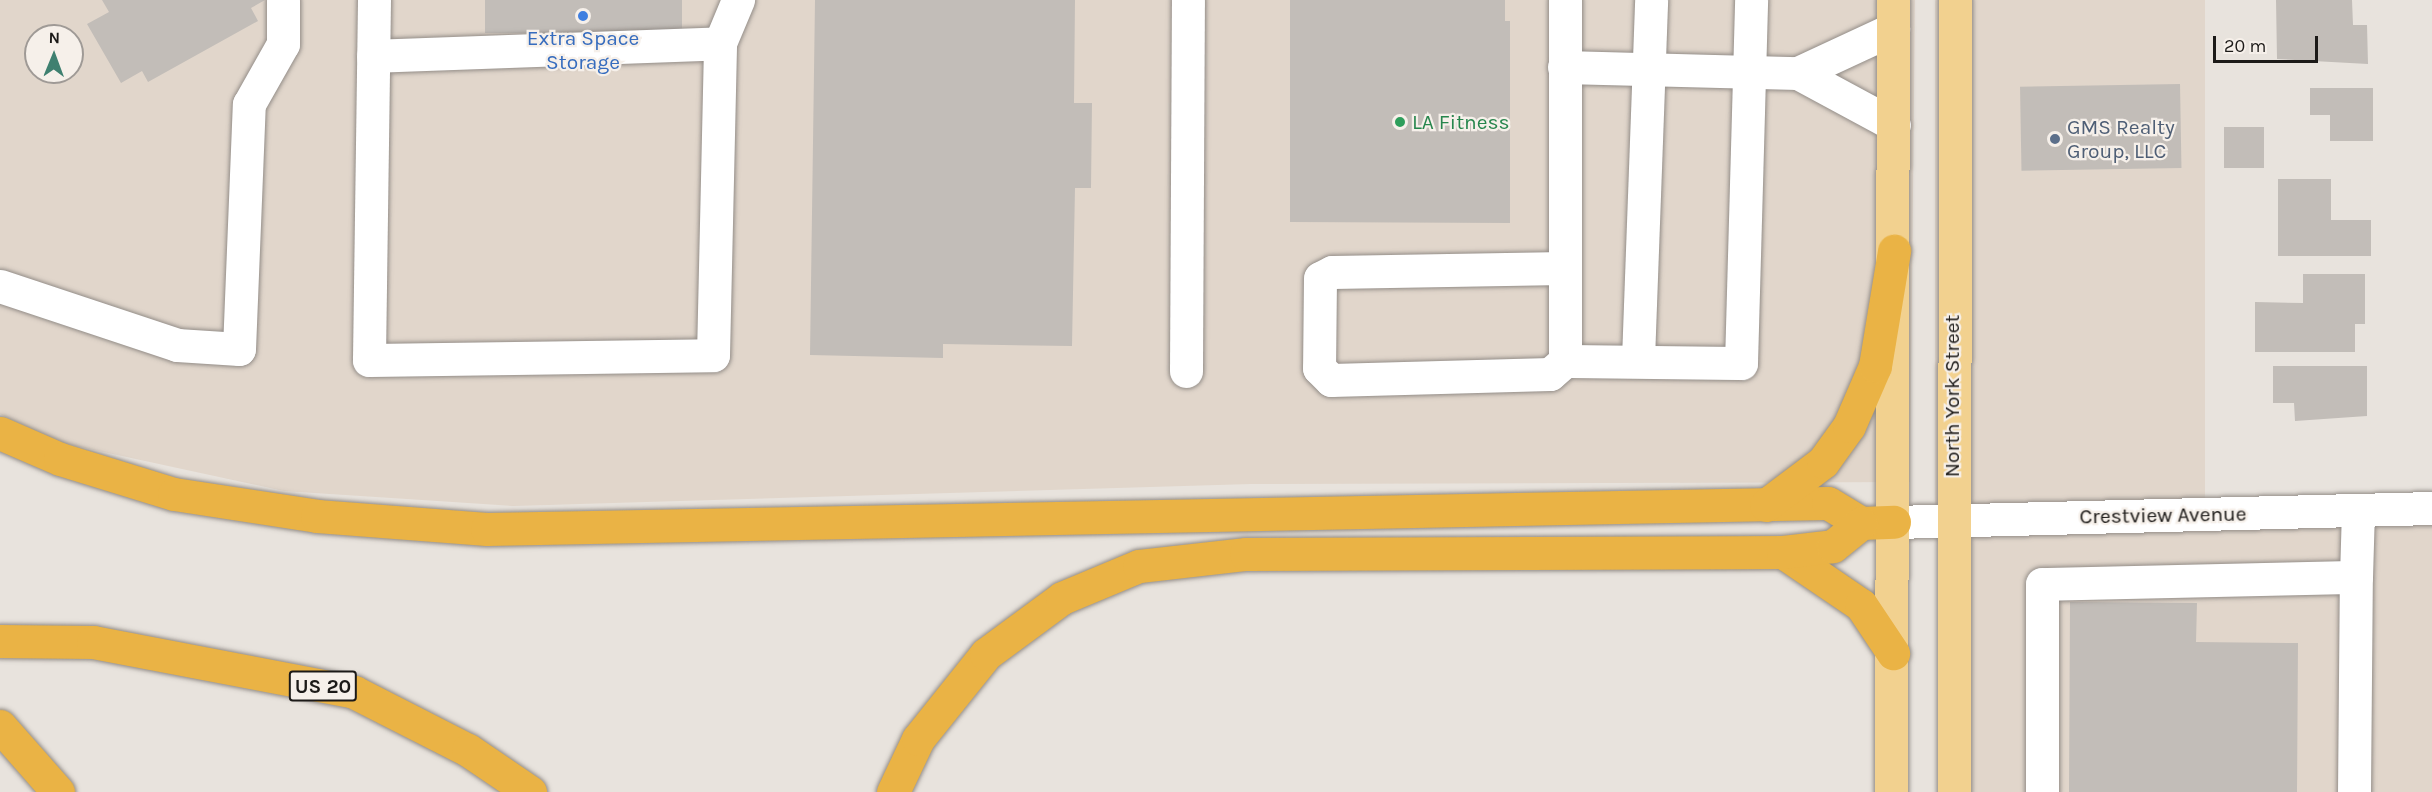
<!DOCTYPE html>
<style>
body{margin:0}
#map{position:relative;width:2432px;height:792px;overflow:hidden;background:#e8e3dd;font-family:Karla,sans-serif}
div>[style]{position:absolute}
.built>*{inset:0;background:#e1d6cb;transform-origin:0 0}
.building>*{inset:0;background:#c2bdb8;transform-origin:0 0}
.roads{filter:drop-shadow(0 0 2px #938d88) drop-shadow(0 0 2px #938d88)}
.minor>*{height:33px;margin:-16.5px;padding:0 16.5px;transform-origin:16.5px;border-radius:16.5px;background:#fff}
.major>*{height:33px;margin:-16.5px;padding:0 16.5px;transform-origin:16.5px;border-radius:16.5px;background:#f2d18f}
.highway>*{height:33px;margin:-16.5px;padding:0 16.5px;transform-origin:16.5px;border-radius:16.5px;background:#eab345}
.dots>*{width:16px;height:16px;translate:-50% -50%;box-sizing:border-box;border:3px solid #f6f0ea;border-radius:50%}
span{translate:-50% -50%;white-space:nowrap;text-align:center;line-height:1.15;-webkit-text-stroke:4.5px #f6f0ea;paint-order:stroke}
.shield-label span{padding:2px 4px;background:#f6f0ea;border:2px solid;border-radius:4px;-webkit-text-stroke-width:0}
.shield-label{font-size:20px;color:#1c1a18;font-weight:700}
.shop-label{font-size:21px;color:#366cbe}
.leisure-label{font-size:21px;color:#27864d}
.left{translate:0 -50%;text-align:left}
.service-label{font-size:21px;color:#4e5e75}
.street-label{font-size:21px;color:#1c1a18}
.north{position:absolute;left:24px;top:24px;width:60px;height:60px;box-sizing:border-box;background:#f6f0ea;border:2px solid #9f9a96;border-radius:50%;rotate:1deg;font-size:16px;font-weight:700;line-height:24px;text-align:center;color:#1c1a18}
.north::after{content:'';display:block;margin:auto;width:21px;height:27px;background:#3f8070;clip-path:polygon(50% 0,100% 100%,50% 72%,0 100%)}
.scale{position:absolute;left:2213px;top:36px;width:105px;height:27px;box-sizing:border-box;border:3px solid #1c1a18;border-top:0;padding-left:8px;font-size:18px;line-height:21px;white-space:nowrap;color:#1c1a18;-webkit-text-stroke:4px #f6f0ea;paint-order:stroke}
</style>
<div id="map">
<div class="built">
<i style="clip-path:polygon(evenodd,0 0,1915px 0,1910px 482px,1251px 484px,513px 506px,284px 491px,62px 443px,0 414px,0 0,36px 36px,72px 36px,72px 72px,36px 72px,36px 36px)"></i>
<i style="left:1935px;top:0;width:270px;height:509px"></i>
<i style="left:2432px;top:522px;width:270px;height:483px;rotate:90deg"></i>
</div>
<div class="building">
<i style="clip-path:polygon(102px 0,265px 0,251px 8px,258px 21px,148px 82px,142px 71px,121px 83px,87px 24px,109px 12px)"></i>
<i style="left:485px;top:0;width:197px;height:33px"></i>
<i style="clip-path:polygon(815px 0,1075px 0,1074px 103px,1092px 103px,1091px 188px,1075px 188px,1072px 346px,943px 344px,943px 358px,810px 355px)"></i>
<i style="clip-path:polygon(1290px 0,1505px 0,1505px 21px,1510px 21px,1510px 223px,1290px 222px)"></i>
<i style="clip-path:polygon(2276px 0,2352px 0,2353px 25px,2367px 25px,2368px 64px,2277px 59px)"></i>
<i style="left:2180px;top:84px;width:84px;height:160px;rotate:89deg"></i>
<i style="clip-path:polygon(2310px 88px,2373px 88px,2373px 141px,2330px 141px,2330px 115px,2310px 115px)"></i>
<i style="left:2224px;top:127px;width:40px;height:41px"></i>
<i style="clip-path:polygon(2278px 179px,2331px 179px,2331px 220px,2371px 220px,2371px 256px,2278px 256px)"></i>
<i style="clip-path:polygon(2303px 274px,2365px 274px,2365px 324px,2355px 324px,2355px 352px,2255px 352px,2255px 302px,2303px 303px)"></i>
<i style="clip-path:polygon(2273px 366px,2367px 366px,2367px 416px,2295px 421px,2294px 403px,2273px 403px)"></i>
<i style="clip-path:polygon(2070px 602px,2197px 603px,2196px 642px,2298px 643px,2297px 792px,2069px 792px)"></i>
</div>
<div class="roads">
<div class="minor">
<i style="left:374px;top:0;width:360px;rotate:90.8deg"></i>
<i style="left:369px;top:360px;width:344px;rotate:-0.8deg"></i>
<i style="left:713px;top:355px;width:312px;rotate:-88.7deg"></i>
<i style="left:720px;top:43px;width:47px;rotate:-67.3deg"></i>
<i style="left:373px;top:56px;width:347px;rotate:-2.1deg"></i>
<i style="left:1564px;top:67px;width:234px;rotate:1.5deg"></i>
<i style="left:1798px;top:73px;width:105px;rotate:-24.9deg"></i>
<i style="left:1798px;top:73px;width:109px;rotate:28.4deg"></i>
<i style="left:1564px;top:268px;width:232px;rotate:179deg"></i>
<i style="left:1332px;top:272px;width:13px;rotate:153deg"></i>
<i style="left:1320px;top:278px;width:90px;rotate:90.6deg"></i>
<i style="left:1319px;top:368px;width:17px;rotate:45deg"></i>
<i style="left:1331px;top:380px;width:219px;rotate:-1.6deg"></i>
<i style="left:1550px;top:374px;width:20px;rotate:-41deg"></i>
<i style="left:1565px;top:361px;width:361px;rotate:-90deg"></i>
<i style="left:0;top:286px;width:187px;rotate:18.4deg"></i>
<i style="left:177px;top:345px;width:62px;rotate:3.7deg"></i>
<i style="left:239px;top:349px;width:245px;rotate:-87.7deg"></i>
<i style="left:249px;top:104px;width:69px;rotate:-60.5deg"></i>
<i style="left:283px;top:44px;width:44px;rotate:-90deg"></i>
<i style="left:1638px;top:359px;width:359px;rotate:-87.9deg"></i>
<i style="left:1565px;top:361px;width:176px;rotate:0.7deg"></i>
<i style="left:1741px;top:363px;width:363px;rotate:-88.4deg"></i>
<i style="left:1186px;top:371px;width:371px;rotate:-89.7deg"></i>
<i style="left:1894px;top:522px;width:538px;rotate:-1.49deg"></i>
<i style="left:2042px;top:792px;width:208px;rotate:-90deg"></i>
<i style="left:2042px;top:584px;width:314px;rotate:-1.3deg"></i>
<i style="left:2356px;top:577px;width:67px;rotate:-88.3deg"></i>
<i style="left:2354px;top:792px;width:215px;rotate:-89.5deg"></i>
</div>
<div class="major">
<i style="left:1891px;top:792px;width:792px;rotate:-89.86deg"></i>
<i style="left:1954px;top:792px;width:792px;rotate:-89.93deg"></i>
</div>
<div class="highway">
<i style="left:0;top:433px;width:65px;rotate:23.4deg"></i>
<i style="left:60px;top:459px;width:119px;rotate:17.1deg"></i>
<i style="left:174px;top:494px;width:145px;rotate:8.7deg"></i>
<i style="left:317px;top:516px;width:170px;rotate:4.4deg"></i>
<i style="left:487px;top:529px;width:1341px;rotate:-1.11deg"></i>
<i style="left:1828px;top:503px;width:39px;rotate:31deg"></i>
<i style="left:1861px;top:523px;width:33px;rotate:-2deg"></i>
<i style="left:1766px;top:505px;width:71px;rotate:-37deg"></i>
<i style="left:1823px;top:462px;width:44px;rotate:-54.2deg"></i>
<i style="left:1849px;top:426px;width:65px;rotate:-66.6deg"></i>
<i style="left:1875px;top:366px;width:117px;rotate:-80.6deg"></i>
<i style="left:1783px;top:552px;width:94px;rotate:34.2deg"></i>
<i style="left:1861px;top:605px;width:58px;rotate:56.3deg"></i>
<i style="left:0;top:641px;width:93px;rotate:0.6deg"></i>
<i style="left:93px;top:642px;width:266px;rotate:10.8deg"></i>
<i style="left:354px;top:692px;width:128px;rotate:27deg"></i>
<i style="left:468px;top:750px;width:75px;rotate:34.1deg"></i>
<i style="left:0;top:726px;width:88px;rotate:48.7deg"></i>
<i style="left:893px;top:792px;width:59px;rotate:-64.7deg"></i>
<i style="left:918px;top:739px;width:109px;rotate:-51.3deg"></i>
<i style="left:986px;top:654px;width:94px;rotate:-36.4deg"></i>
<i style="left:1062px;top:598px;width:83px;rotate:-22.6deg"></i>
<i style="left:1139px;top:566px;width:108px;rotate:-6.4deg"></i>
<i style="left:1246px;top:554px;width:537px;rotate:-0.21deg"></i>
<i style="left:1783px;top:552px;width:50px;rotate:-6.8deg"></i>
<i style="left:1833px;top:546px;width:36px;rotate:-39deg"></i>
</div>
</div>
<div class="dots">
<i style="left:583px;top:16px;background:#3f7fe0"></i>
<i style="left:1400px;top:122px;background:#2e9e5b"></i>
<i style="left:2055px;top:139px;background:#5c6f8a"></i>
</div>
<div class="shield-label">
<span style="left:323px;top:686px">US 20</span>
</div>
<div class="shop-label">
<span style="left:583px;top:50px">Extra Space<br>Storage</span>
</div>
<div class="leisure-label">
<span class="left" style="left:1412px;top:122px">LA Fitness</span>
</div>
<div class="service-label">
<span class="left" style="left:2067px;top:139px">GMS Realty<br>Group, LLC</span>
</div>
<div class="street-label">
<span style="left:1952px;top:396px;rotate:-90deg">North York Street</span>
<span style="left:2163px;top:515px;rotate:-1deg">Crestview Avenue</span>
</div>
<div class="north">N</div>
<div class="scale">20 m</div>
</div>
